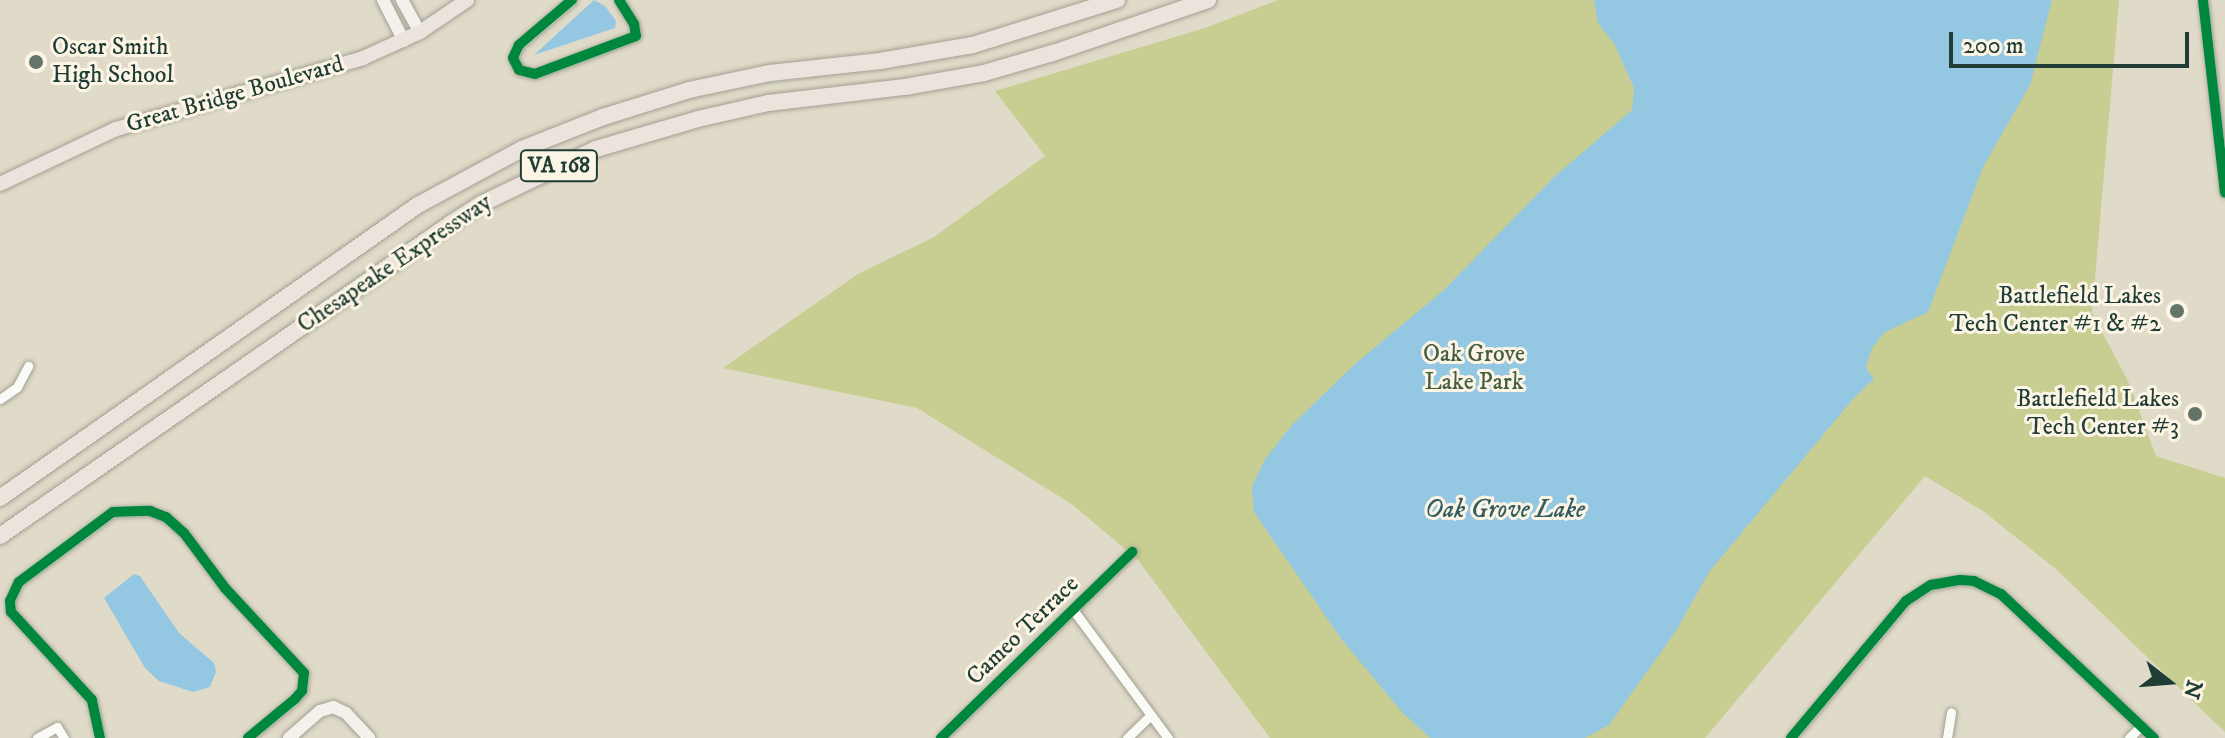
<!DOCTYPE html>
<style>
body{margin:0}
#map{position:relative;width:2225px;height:738px;overflow:hidden;background:#e0dbc8;font-family:"IM FELL DW Pica",serif}
div>[style]{position:absolute}
.green>*{inset:0;background:#c8cd91}
.water>*{inset:0;background:#94c7e2}
.roads{filter:drop-shadow(0 0 2px #a0a094) drop-shadow(0 0 2px #a0a094)}
.street>*{height:9px;margin:-4.5px;padding:0 4.5px;transform-origin:4.5px;border-radius:4.5px;background:#fafaf7}
.secondary>*{height:12px;margin:-6px;padding:0 6px;transform-origin:6px;border-radius:6px;background:#f4f1ec}
.primary>*{height:14px;margin:-7px;padding:0 7px;transform-origin:7px;border-radius:7px;background:#ece4dc}
.highway>*{height:16px;margin:-8px;padding:0 8px;transform-origin:8px;border-radius:8px;background:#ece4dc}
.cycleway>*{height:10px;margin:-5px;padding:0 5px;transform-origin:5px;border-radius:5px;background:#00873e}
.dots>*{width:22px;height:22px;translate:-50% -50%;box-sizing:border-box;border:4px solid #fcf5e5;border-radius:50%}
span{translate:-50% -50%;white-space:nowrap;text-align:center;line-height:1.15;-webkit-text-stroke:6px #fcf5e5;paint-order:stroke}
.shield-label span{padding:2px 6px;background:#fcf5e5;border:2px solid;border-radius:6px;-webkit-text-stroke-width:0}
.shield-label{font-size:22px;color:#1f3d34;font-weight:700}
.poi-label{font-size:24px;color:#1f3d34}
.left{translate:0 -50%;text-align:left}
.right{translate:-100% -50%;text-align:right}
.street-label{font-size:24px;color:#1f3d34}
.park-label{font-size:24px;color:#445e40}
.water-label{font-size:26px;color:#345d62;font-style:italic}
.north{position:absolute;left:2129px;top:642px;width:80px;height:80px;-webkit-text-stroke:6px #fcf5e5;paint-order:stroke;rotate:107deg;font-size:22px;font-weight:700;line-height:32px;text-align:center;color:#1f3d34}
.north::after{content:'';display:block;margin:auto;width:28px;height:36px;background:#1f3d34;clip-path:polygon(50% 0,100% 100%,50% 72%,0 100%)}
.scale{position:absolute;left:1949px;top:32px;width:240px;height:36px;box-sizing:border-box;border:4px solid #1f3d34;border-top:0;padding-left:10px;font-size:24px;line-height:28px;white-space:nowrap;color:#1f3d34;-webkit-text-stroke:6px #fcf5e5;paint-order:stroke}
</style>
<div id="map">
<div class="green">
<i style="clip-path:polygon(1278px 0,2119px 0,2092px 313px,2128px 381px,2156px 456px,2225px 478px,2225px 732px,2057px 570px,1983px 511px,1925px 476px,1705px 738px,1270px 738px,1138px 560px,1073px 505px,917px 408px,723px 368px,858px 274px,934px 237px,1045px 156px,995px 91px,1208px 27px)"></i>
</div>
<div class="water">
<i style="clip-path:polygon(594px 0,605px 6px,616px 21px,615px 28px,534px 55px)"></i>
<i style="clip-path:polygon(1594px 0,2052px 0,2030px 85px,1983px 167px,1928px 312px,1885px 332px,1872px 348px,1866px 368px,1874px 379px,1853px 399px,1709px 572px,1676px 631px,1609px 725px,1585px 738px,1430px 738px,1402px 712px,1342px 640px,1254px 512px,1252px 487px,1265px 459px,1292px 425px,1355px 364px,1444px 290px,1554px 177px,1632px 110px,1634px 88px,1615px 45px,1598px 23px)"></i>
<i style="clip-path:polygon(134px 574px,140px 576px,179px 633px,214px 663px,216px 672px,210px 687px,193px 692px,159px 681px,145px 668px,104px 598px)"></i>
</div>
<div class="roads">
<div class="street">
<i style="left:572px;top:0;width:70px;rotate:139.7deg"></i>
<i style="left:519px;top:45px;width:14px;rotate:115deg"></i>
<i style="left:513px;top:58px;width:13px;rotate:63deg"></i>
<i style="left:519px;top:70px;width:16px;rotate:14deg"></i>
<i style="left:535px;top:74px;width:108px;rotate:-20.6deg"></i>
<i style="left:636px;top:36px;width:12px;rotate:-99deg"></i>
<i style="left:634px;top:24px;width:28px;rotate:-122deg"></i>
<i style="left:2203px;top:0;width:194px;rotate:83.5deg"></i>
<i style="left:0;top:399px;width:21px;rotate:-35deg"></i>
<i style="left:17px;top:387px;width:24px;rotate:-62deg"></i>
<i style="left:1074px;top:611px;width:158px;rotate:53.5deg"></i>
<i style="left:37px;top:738px;width:23px;rotate:-29deg"></i>
<i style="left:57px;top:727px;width:13px;rotate:58deg"></i>
<i style="left:100px;top:738px;width:39px;rotate:-102deg"></i>
<i style="left:92px;top:700px;width:120px;rotate:-132.6deg"></i>
<i style="left:11px;top:612px;width:11px;rotate:-95deg"></i>
<i style="left:10px;top:601px;width:21px;rotate:-65deg"></i>
<i style="left:19px;top:582px;width:117px;rotate:-36.7deg"></i>
<i style="left:113px;top:512px;width:37px;rotate:-2deg"></i>
<i style="left:150px;top:511px;width:17px;rotate:21deg"></i>
<i style="left:166px;top:517px;width:24px;rotate:42deg"></i>
<i style="left:184px;top:533px;width:69px;rotate:53.3deg"></i>
<i style="left:225px;top:588px;width:116px;rotate:47.1deg"></i>
<i style="left:304px;top:673px;width:18px;rotate:96deg"></i>
<i style="left:302px;top:691px;width:11px;rotate:131deg"></i>
<i style="left:295px;top:699px;width:61px;rotate:140.3deg"></i>
<i style="left:941px;top:738px;width:267px;rotate:-44.2deg"></i>
<i style="left:1127px;top:738px;width:33px;rotate:-44deg"></i>
<i style="left:1791px;top:738px;width:179px;rotate:-50deg"></i>
<i style="left:1906px;top:601px;width:30px;rotate:-33deg"></i>
<i style="left:1931px;top:585px;width:29px;rotate:-10deg"></i>
<i style="left:1960px;top:580px;width:14px;rotate:4deg"></i>
<i style="left:1974px;top:581px;width:30px;rotate:26deg"></i>
<i style="left:2001px;top:594px;width:210px;rotate:43.3deg"></i>
<i style="left:1947px;top:738px;width:26px;rotate:-81deg"></i>
<i style="left:2129px;top:738px;width:17px;rotate:-45deg"></i>
</div>
<div class="secondary">
<i style="left:383px;top:0;width:46px;rotate:62.9deg"></i>
<i style="left:402px;top:0;width:37px;rotate:61deg"></i>
<i style="left:289px;top:738px;width:41px;rotate:-41.1deg"></i>
<i style="left:320px;top:711px;width:14px;rotate:-17deg"></i>
<i style="left:333px;top:707px;width:14px;rotate:25deg"></i>
<i style="left:346px;top:713px;width:34px;rotate:47deg"></i>
</div>
<div class="primary">
<i style="left:0;top:184px;width:128px;rotate:-25.4deg"></i>
<i style="left:116px;top:129px;width:257px;rotate:-16deg"></i>
<i style="left:363px;top:58px;width:63px;rotate:-24.5deg"></i>
<i style="left:420px;top:32px;width:57px;rotate:-34.2deg"></i>
</div>
<div class="highway">
<i style="left:0;top:498px;width:510px;rotate:-35.03deg"></i>
<i style="left:418px;top:205px;width:118px;rotate:-28.3deg"></i>
<i style="left:522px;top:149px;width:87px;rotate:-21.6deg"></i>
<i style="left:603px;top:117px;width:90px;rotate:-17.4deg"></i>
<i style="left:689px;top:90px;width:83px;rotate:-11.9deg"></i>
<i style="left:770px;top:73px;width:111px;rotate:-6.2deg"></i>
<i style="left:880px;top:61px;width:94px;rotate:-9.8deg"></i>
<i style="left:973px;top:45px;width:151px;rotate:-17.4deg"></i>
<i style="left:0;top:536px;width:548px;rotate:-34.73deg"></i>
<i style="left:450px;top:224px;width:37px;rotate:-33deg"></i>
<i style="left:481px;top:204px;width:127px;rotate:-25.6deg"></i>
<i style="left:596px;top:149px;width:106px;rotate:-16.4deg"></i>
<i style="left:698px;top:119px;width:72px;rotate:-12.9deg"></i>
<i style="left:768px;top:103px;width:138px;rotate:-6.7deg"></i>
<i style="left:905px;top:87px;width:80px;rotate:-10deg"></i>
<i style="left:984px;top:73px;width:75px;rotate:-16.3deg"></i>
<i style="left:1056px;top:52px;width:161px;rotate:-18.9deg"></i>
</div>
</div>
<div class="cycleway">
<i style="left:572px;top:0;width:70px;rotate:139.7deg"></i>
<i style="left:519px;top:45px;width:14px;rotate:115deg"></i>
<i style="left:513px;top:58px;width:13px;rotate:63deg"></i>
<i style="left:519px;top:70px;width:16px;rotate:14deg"></i>
<i style="left:535px;top:74px;width:108px;rotate:-20.6deg"></i>
<i style="left:636px;top:36px;width:12px;rotate:-99deg"></i>
<i style="left:634px;top:24px;width:28px;rotate:-122deg"></i>
<i style="left:2203px;top:0;width:194px;rotate:83.5deg"></i>
<i style="left:100px;top:738px;width:39px;rotate:-102deg"></i>
<i style="left:92px;top:700px;width:120px;rotate:-132.6deg"></i>
<i style="left:11px;top:612px;width:11px;rotate:-95deg"></i>
<i style="left:10px;top:601px;width:21px;rotate:-65deg"></i>
<i style="left:19px;top:582px;width:117px;rotate:-36.7deg"></i>
<i style="left:113px;top:512px;width:37px;rotate:-2deg"></i>
<i style="left:150px;top:511px;width:17px;rotate:21deg"></i>
<i style="left:166px;top:517px;width:24px;rotate:42deg"></i>
<i style="left:184px;top:533px;width:69px;rotate:53.3deg"></i>
<i style="left:225px;top:588px;width:116px;rotate:47.1deg"></i>
<i style="left:304px;top:673px;width:18px;rotate:96deg"></i>
<i style="left:302px;top:691px;width:11px;rotate:131deg"></i>
<i style="left:295px;top:699px;width:61px;rotate:140.3deg"></i>
<i style="left:941px;top:738px;width:267px;rotate:-44.2deg"></i>
<i style="left:1791px;top:738px;width:179px;rotate:-50deg"></i>
<i style="left:1906px;top:601px;width:30px;rotate:-33deg"></i>
<i style="left:1931px;top:585px;width:29px;rotate:-10deg"></i>
<i style="left:1960px;top:580px;width:14px;rotate:4deg"></i>
<i style="left:1974px;top:581px;width:30px;rotate:26deg"></i>
<i style="left:2001px;top:594px;width:210px;rotate:43.3deg"></i>
</div>
<div class="dots">
<i style="left:36px;top:62px;background:#637468"></i>
<i style="left:2177px;top:311px;background:#637468"></i>
<i style="left:2195px;top:414px;background:#637468"></i>
</div>
<div class="shield-label">
<span style="left:559px;top:166px">VA 168</span>
</div>
<div class="poi-label">
<span class="left" style="left:52px;top:62px">Oscar Smith<br>High School</span>
<span class="right" style="left:2161px;top:311px">Battlefield Lakes<br>Tech Center #1 &amp; #2</span>
<span class="right" style="left:2179px;top:414px">Battlefield Lakes<br>Tech Center #3</span>
</div>
<div class="street-label">
<span style="left:235px;top:95px;rotate:-16deg">Great Bridge Boulevard</span>
<span style="left:395px;top:264px;rotate:-34deg">Chesapeake Expressway</span>
<span style="left:1023px;top:631px;rotate:-44deg">Cameo Terrace</span>
</div>
<div class="park-label">
<span style="left:1474px;top:369px">Oak Grove<br>Lake Park</span>
</div>
<div class="water-label">
<span style="left:1505px;top:510px">Oak Grove Lake</span>
</div>
<div class="north">N</div>
<div class="scale">200 m</div>
</div>
